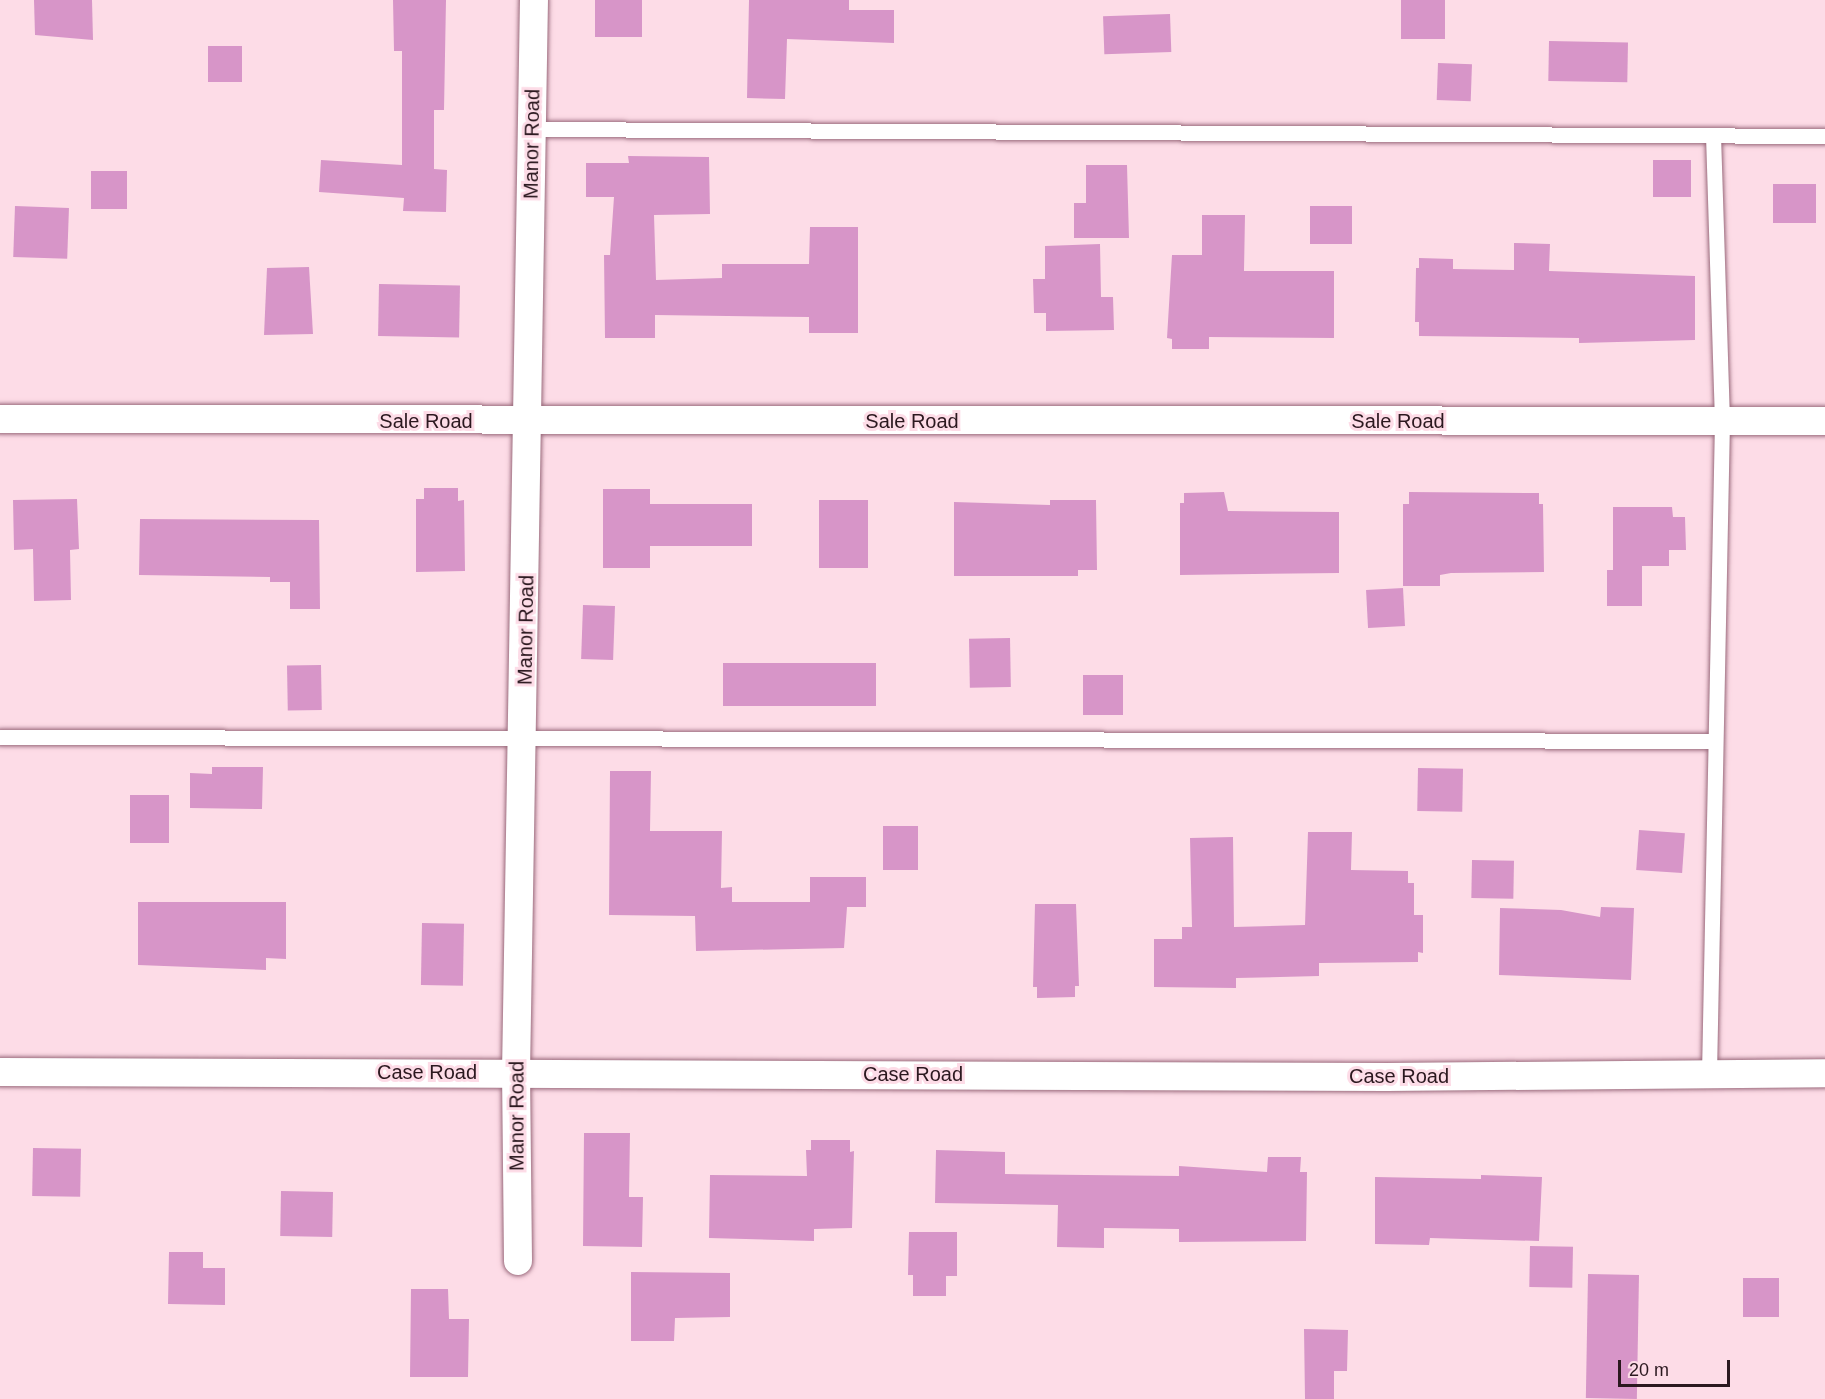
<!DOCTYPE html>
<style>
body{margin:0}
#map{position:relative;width:1825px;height:1399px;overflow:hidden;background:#fddce7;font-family:Helvetica,sans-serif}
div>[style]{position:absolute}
.building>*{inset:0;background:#d795c8;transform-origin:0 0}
.roads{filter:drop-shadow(0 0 2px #9a6a7c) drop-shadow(0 0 2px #9a6a7c)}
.lane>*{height:15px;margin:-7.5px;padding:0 7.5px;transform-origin:7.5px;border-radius:7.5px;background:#fff}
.street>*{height:28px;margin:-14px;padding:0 14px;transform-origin:14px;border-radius:14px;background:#fff}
span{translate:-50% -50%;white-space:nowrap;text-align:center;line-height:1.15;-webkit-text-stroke:6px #fddce7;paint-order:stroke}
.street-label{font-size:20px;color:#2b181f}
.scale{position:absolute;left:1618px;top:1360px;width:112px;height:27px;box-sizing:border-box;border:3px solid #2b181f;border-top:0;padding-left:8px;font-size:18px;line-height:21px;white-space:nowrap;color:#2b181f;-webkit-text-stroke:4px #fddce7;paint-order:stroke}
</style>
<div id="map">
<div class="building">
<i style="clip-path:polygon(34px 0,92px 0,93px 40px,35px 35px)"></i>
<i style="clip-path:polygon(393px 0,446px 0,444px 110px,434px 110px,434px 169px,447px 170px,446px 212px,403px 211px,404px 198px,319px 192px,321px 160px,402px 165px,402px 51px,394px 51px)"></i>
<i style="left:595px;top:0;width:47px;height:37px"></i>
<i style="clip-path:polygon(749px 0,849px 0,849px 10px,894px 10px,894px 43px,787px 39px,785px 99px,747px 98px)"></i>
<i style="left:1401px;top:0;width:44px;height:39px"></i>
<i style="left:1170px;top:14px;width:38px;height:67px;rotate:88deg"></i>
<i style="left:1549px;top:41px;width:79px;height:40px;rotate:1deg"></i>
<i style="left:208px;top:46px;width:34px;height:36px"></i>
<i style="left:1438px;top:63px;width:34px;height:37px;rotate:2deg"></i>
<i style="clip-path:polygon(628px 156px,709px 157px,710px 214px,654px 215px,656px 280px,722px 278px,722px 264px,809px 264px,810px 227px,858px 227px,858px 333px,809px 333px,809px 317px,655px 315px,655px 338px,605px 338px,604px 255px,610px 255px,614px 197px,586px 197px,586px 163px,629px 163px)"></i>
<i style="left:1653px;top:160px;width:38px;height:37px"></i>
<i style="clip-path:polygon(1086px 165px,1127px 165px,1129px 238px,1074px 238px,1074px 203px,1086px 203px)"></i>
<i style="left:91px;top:171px;width:36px;height:38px"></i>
<i style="left:1773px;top:184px;width:43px;height:39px"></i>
<i style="left:15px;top:206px;width:54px;height:51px;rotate:2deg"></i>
<i style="left:1310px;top:206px;width:42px;height:38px"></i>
<i style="clip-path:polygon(1202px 215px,1245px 215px,1244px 271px,1334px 271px,1334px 338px,1209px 337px,1209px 349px,1172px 349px,1172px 339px,1167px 338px,1172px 255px,1202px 255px)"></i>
<i style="clip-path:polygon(1514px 243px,1550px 244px,1549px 271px,1695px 276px,1695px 340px,1579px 343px,1579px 338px,1419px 336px,1419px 322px,1415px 322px,1416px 268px,1419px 268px,1419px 258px,1453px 259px,1453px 269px,1514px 270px)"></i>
<i style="clip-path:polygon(1100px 244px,1101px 297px,1113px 297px,1114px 330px,1046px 331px,1046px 313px,1034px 313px,1033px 279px,1045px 279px,1045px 246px)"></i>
<i style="clip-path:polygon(309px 267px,313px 334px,264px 335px,267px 268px)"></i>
<i style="left:379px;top:284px;width:81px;height:52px;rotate:1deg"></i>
<i style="clip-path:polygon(424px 488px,458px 488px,458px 501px,464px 500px,465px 571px,416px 572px,416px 499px,424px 499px)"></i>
<i style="clip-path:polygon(603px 489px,650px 489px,650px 504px,752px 504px,752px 546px,650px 546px,650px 568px,603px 568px)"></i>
<i style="clip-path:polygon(1224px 492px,1228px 511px,1339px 512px,1339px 573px,1180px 575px,1180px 503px,1184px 503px,1184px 493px)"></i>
<i style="clip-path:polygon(1409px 492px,1539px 493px,1539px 504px,1543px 504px,1544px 572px,1451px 573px,1440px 575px,1440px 586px,1403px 586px,1403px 504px,1409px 504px)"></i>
<i style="clip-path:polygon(77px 499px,79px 549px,70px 550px,71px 600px,34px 601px,33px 549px,14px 550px,13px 500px)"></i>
<i style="left:819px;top:500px;width:49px;height:68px"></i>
<i style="clip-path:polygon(1050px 500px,1096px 500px,1097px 570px,1078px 570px,1078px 576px,954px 576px,954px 502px,1050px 505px)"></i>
<i style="clip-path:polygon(1613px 507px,1672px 507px,1673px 517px,1685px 517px,1686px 550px,1669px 550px,1669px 566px,1642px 566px,1642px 606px,1607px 606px,1607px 570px,1613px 570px)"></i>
<i style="clip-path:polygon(140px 519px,319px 520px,320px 609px,290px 609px,290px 582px,270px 582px,270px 577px,139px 575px)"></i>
<i style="left:1403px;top:588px;width:38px;height:37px;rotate:87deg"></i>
<i style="left:583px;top:605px;width:32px;height:54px;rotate:2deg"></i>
<i style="left:1010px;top:638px;width:49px;height:41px;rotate:89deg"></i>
<i style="left:876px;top:663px;width:43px;height:153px;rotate:90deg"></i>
<i style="left:321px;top:665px;width:45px;height:34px;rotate:89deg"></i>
<i style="left:1123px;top:675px;width:40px;height:40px;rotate:90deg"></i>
<i style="clip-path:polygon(212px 767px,263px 767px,262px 809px,190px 808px,190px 773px,212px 774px)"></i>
<i style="left:1418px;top:768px;width:45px;height:43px;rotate:1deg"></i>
<i style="clip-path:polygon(610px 771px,651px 771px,650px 831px,722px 831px,721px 888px,732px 887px,732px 902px,810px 902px,810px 877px,866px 877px,866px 907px,847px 907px,844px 948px,696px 951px,695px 916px,609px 915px)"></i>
<i style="left:130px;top:795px;width:39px;height:48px"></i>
<i style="left:883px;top:826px;width:35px;height:44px"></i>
<i style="left:1639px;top:830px;width:46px;height:40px;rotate:4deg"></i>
<i style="clip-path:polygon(1308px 832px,1352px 832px,1351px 870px,1408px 871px,1408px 883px,1414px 883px,1414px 915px,1423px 915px,1423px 953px,1418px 952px,1418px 962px,1319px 963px,1319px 976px,1236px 978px,1236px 988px,1154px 987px,1154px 939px,1182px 939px,1182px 927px,1192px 927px,1190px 838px,1233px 837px,1234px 927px,1305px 925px)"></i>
<i style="left:1472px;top:860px;width:42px;height:38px;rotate:1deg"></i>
<i style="clip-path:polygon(138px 902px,286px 902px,286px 959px,266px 958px,266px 970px,138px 965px)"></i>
<i style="clip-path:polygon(1035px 904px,1076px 904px,1079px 986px,1075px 986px,1075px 997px,1037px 998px,1037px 987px,1033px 987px)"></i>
<i style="clip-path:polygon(1601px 907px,1634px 908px,1631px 980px,1499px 975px,1500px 908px,1561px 910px,1600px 917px)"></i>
<i style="left:422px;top:923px;width:42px;height:62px;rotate:1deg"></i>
<i style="clip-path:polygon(584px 1133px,630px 1133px,629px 1197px,643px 1197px,642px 1247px,583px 1246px)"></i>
<i style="clip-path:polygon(811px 1140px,850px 1140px,850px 1152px,854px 1151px,852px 1228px,814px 1229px,814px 1241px,709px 1238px,710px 1175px,807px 1176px,806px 1150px,811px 1150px)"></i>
<i style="left:33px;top:1148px;width:48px;height:48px;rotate:1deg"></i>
<i style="clip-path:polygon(936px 1150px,1005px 1152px,1005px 1174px,1179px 1176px,1179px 1166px,1267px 1172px,1268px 1157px,1301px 1157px,1300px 1172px,1307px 1172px,1306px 1241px,1179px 1242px,1179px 1229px,1104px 1228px,1104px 1248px,1057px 1247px,1058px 1205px,935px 1203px)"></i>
<i style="clip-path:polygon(1481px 1175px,1542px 1177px,1539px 1241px,1430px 1238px,1429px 1245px,1375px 1244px,1375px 1177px,1481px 1179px)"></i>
<i style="left:281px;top:1191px;width:52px;height:45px;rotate:1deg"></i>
<i style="clip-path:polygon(909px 1232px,957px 1232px,957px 1276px,946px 1276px,946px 1296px,913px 1296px,913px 1275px,908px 1275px)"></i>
<i style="left:1530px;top:1246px;width:43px;height:41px;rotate:1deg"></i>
<i style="clip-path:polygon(169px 1252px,203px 1252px,203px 1268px,225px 1268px,225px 1305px,168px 1304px)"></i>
<i style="clip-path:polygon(631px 1272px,730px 1273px,730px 1317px,675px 1318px,674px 1341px,631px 1341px)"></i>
<i style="left:1639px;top:1275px;width:124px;height:51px;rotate:91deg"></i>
<i style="left:1743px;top:1278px;width:36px;height:39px"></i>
<i style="clip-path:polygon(411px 1289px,448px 1289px,449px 1319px,469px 1319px,468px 1377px,410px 1377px)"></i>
<i style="clip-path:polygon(1304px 1329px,1348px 1330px,1347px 1371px,1334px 1371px,1334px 1399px,1305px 1399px)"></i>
</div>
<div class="roads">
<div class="lane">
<i style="left:532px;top:129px;width:1293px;rotate:0.31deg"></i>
<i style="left:0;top:737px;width:1715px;rotate:0.13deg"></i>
<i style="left:1709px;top:1074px;width:653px;rotate:-88.86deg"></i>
<i style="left:1722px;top:421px;width:285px;rotate:-91.8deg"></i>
</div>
<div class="street">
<i style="left:0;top:419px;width:1825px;rotate:0.06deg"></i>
<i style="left:0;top:1072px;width:1387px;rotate:0.21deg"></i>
<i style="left:1387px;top:1077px;width:438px;rotate:-0.5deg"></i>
<i style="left:518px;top:1261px;width:188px;rotate:-90.6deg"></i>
<i style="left:516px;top:1073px;width:1073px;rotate:-89.04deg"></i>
</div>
</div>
<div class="street-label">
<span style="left:532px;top:144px;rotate:-89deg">Manor Road</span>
<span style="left:426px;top:421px">Sale Road</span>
<span style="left:912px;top:421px">Sale Road</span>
<span style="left:1398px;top:421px">Sale Road</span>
<span style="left:526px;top:630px;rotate:-89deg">Manor Road</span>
<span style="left:427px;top:1072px">Case Road</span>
<span style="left:913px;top:1074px">Case Road</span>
<span style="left:1399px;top:1076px">Case Road</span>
<span style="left:517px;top:1116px;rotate:-90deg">Manor Road</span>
</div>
<div class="scale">20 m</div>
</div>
